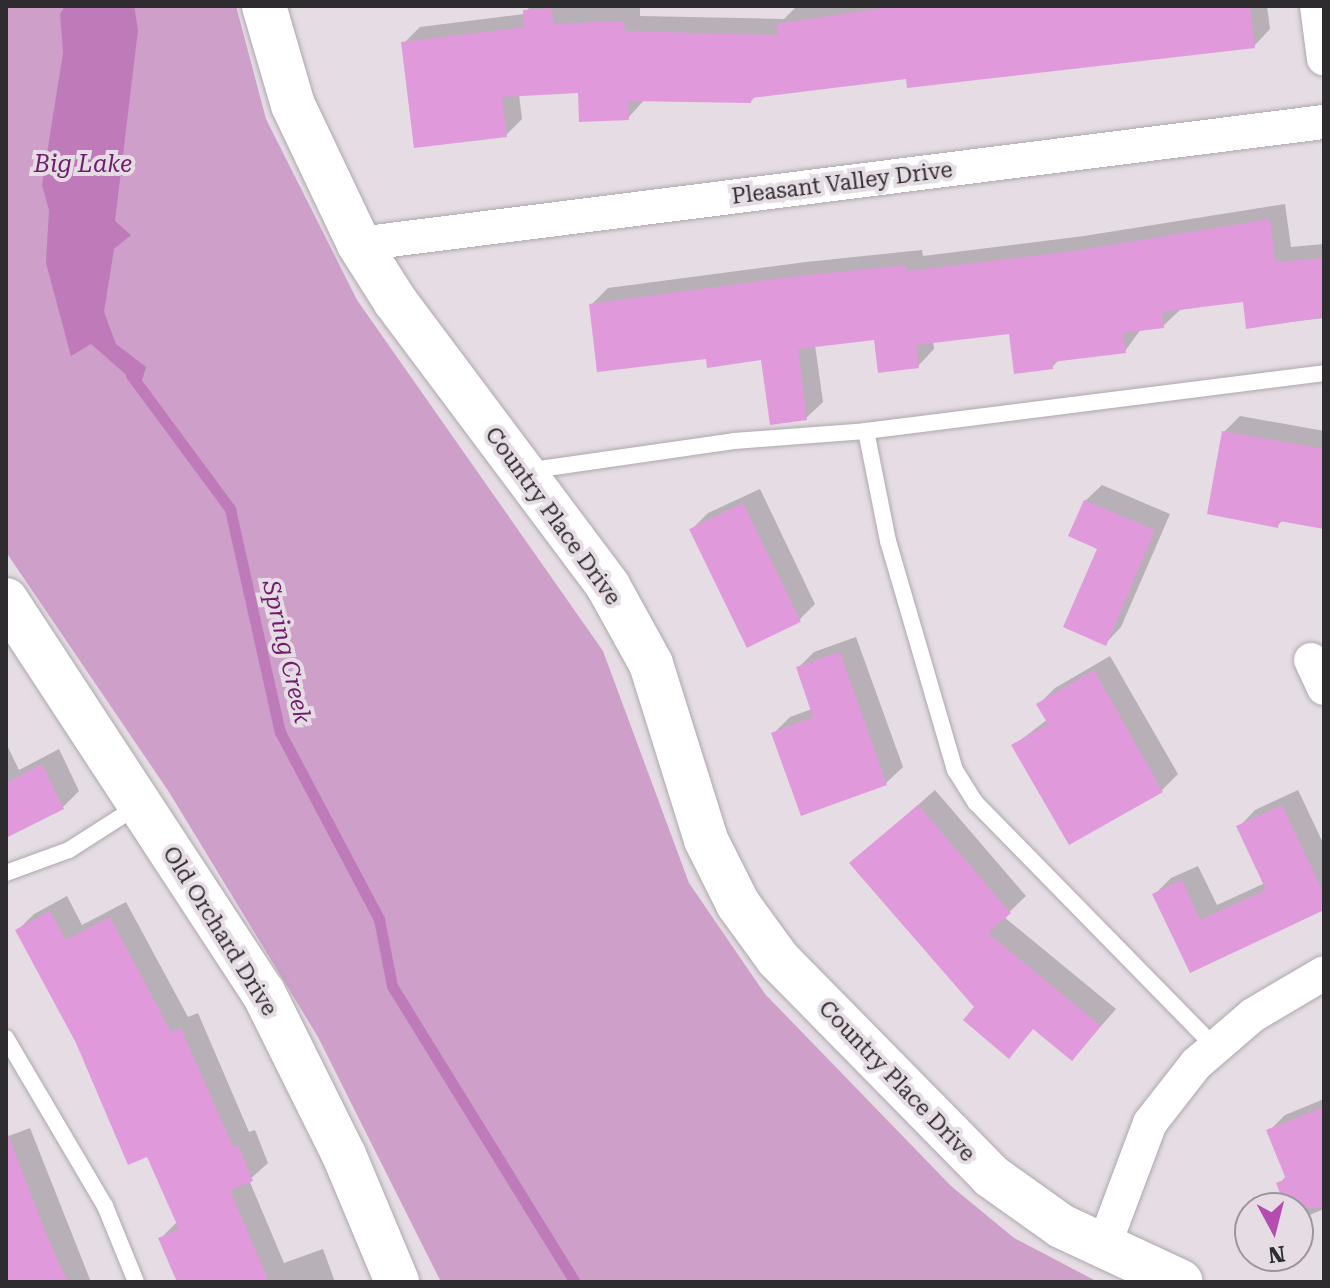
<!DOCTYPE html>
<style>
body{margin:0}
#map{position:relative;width:1330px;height:1288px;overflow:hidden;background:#e5dce4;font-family:"Roboto Serif",serif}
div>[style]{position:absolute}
.green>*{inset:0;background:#cd9fc9}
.water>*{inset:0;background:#be7ab9}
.shadow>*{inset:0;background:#0003}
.stream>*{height:11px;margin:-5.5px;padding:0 5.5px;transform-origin:5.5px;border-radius:5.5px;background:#be7ab9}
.building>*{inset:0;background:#e09adb;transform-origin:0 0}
.roads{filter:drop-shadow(0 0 2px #afa7ae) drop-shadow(0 0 2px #afa7ae)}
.lane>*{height:16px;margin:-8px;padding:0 8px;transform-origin:8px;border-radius:8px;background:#fff}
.street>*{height:34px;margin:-17px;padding:0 17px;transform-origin:17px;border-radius:17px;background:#fff}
.secondary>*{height:44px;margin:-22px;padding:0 22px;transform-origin:22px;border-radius:22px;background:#fff}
span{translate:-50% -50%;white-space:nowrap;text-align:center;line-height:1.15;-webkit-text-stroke:8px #e5dce4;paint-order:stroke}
.street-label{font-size:22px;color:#2f2c2f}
.water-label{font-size:24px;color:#6f1d6c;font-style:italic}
.frame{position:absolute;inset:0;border:8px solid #2f2c2f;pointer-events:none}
.north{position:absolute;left:1234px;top:1192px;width:80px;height:80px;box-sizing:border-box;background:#e5dce4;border:2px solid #9c969c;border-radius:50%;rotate:173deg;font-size:22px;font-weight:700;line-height:32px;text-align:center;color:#2f2c2f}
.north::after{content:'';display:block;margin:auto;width:28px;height:36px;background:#b54db1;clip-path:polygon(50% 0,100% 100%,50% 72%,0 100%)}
</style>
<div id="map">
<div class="green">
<i style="clip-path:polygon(6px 6px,236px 6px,266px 119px,357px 300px,603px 651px,689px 883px,765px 994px,951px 1186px,1014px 1238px,1098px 1282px,441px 1282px,318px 1037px,169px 792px,6px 552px)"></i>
</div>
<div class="water">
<i style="clip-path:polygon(65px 6px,134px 6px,138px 30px,115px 221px,131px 235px,114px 249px,104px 312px,116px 344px,146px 367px,140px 387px,91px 344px,71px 356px,46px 263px,49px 210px,42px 185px,63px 53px,60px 14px)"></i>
</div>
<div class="shadow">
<i style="clip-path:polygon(530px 6px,640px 6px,640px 16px,784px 19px,795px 8px,814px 6px,1267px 6px,1270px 29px,1254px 46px,908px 76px,757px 95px,751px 101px,645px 99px,628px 118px,579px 91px,519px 94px,522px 119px,506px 135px,404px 43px,420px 27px,525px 14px)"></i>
<i style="clip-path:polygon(1285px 204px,1291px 247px,1324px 244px,1324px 318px,1248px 327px,1245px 300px,1180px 310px,1163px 326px,1141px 329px,1125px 351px,1060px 359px,1052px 367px,1011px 332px,933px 341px,934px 349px,918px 366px,876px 338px,815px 345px,823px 402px,806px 418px,763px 358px,708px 357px,591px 305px,608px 288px,806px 262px,922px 250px,923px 256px,1084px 236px)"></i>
<i style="clip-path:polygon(1240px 416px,1324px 431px,1324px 521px,1283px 520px,1277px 526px,1224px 432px)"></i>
<i style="clip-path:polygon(1102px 485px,1170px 514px,1121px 627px,1105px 644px,1099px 548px,1085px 501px)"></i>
<i style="clip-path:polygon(760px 489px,815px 604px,799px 620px,692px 529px,708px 513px)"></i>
<i style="clip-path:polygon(856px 637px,903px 767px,886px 783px,774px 733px,790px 717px,812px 709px,798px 668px,814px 652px)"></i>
<i style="clip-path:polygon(1110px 656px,1178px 774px,1162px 790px,1069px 842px,1014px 745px,1048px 719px,1039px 704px,1055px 688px)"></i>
<i style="clip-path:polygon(6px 743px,19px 770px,59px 749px,79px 791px,63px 807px,6px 836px)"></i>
<i style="clip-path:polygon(935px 790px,1026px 896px,1004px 917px,1116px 1009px,1072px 1059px,1034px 1028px,1009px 1056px,976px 1007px,852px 863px)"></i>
<i style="clip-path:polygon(1298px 790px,1324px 845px,1324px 908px,1191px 970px,1155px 894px,1171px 878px,1198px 866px,1217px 905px,1265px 883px,1239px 827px,1255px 810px)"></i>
<i style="clip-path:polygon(67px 896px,82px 925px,126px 902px,188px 1017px,198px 1013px,249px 1132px,255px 1130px,268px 1163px,249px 1180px,284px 1263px,323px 1249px,335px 1282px,187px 1282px,161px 1238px,178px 1221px,148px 1154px,78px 1042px,18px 930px,34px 914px)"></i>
<i style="clip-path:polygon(1324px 1099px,1324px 1209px,1298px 1220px,1298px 1208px,1289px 1208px,1279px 1184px,1287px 1175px,1269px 1131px,1285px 1115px)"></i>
<i style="clip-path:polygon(30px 1128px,91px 1282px,6px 1282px,6px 1137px)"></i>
</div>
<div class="stream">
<i style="left:131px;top:375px;width:167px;rotate:53.5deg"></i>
<i style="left:230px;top:509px;width:229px;rotate:77.4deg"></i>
<i style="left:280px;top:732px;width:212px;rotate:62.1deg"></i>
<i style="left:379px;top:919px;width:68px;rotate:79deg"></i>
<i style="left:392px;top:986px;width:348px;rotate:58.3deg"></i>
</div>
<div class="building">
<i style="clip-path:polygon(897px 6px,1250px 6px,1255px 48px,907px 88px,906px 79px,751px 98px,751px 103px,628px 101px,629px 120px,579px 122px,578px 93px,502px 97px,507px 137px,414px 148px,401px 42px,524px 27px,523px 10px,552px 8px,553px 24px,624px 21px,625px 31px,778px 35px,776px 24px)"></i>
<i style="clip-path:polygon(1270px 219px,1275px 262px,1324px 258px,1324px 317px,1246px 329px,1243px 302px,1162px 312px,1164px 328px,1123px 333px,1126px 353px,1052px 362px,1053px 369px,1014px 374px,1009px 334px,916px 345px,919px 368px,878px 373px,874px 340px,798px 349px,807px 420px,770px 425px,761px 360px,707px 368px,706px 359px,597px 372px,589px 304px,789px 277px,906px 265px,907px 271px,1067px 252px)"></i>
<i style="clip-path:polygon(1222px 431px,1324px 449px,1324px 529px,1279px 521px,1278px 528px,1207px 514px)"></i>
<i style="clip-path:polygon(1084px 500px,1155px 530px,1106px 646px,1063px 627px,1097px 549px,1068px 536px)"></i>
<i style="left:743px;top:503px;width:132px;height:60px;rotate:64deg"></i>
<i style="clip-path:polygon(840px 652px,887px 785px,801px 816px,771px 733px,813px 717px,796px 667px)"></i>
<i style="clip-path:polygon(1094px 670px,1163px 792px,1069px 845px,1011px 745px,1048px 724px,1036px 704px)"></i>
<i style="clip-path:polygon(42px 764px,64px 809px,6px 838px,6px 783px)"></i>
<i style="clip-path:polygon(918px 805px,1011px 913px,988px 933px,1101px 1026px,1072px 1061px,1033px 1029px,1009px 1059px,963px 1020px,974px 1007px,849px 863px)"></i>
<i style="clip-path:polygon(1282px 805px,1324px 894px,1324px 910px,1190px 973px,1152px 894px,1182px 880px,1200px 920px,1266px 890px,1236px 826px)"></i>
<i style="clip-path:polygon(50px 911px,66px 940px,110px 917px,171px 1032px,181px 1028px,233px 1147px,238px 1145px,253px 1181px,230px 1190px,269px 1282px,177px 1282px,158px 1238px,179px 1229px,147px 1157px,128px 1165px,76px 1043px,15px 930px)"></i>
<i style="clip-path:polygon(1324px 1107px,1324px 1208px,1286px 1208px,1276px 1183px,1286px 1179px,1266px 1130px)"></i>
<i style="clip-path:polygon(6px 1129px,47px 1236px,68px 1282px,6px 1282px)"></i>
</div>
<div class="roads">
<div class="lane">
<i style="left:866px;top:431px;width:112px;rotate:78.7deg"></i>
<i style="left:888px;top:541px;width:239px;rotate:73.7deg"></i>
<i style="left:955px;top:770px;width:39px;rotate:58deg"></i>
<i style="left:976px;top:803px;width:342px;rotate:45.6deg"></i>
<i style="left:526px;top:471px;width:210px;rotate:-8.2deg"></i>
<i style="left:734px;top:441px;width:132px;rotate:-4.3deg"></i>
<i style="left:866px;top:431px;width:462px;rotate:-7.2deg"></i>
<i style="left:6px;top:873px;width:67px;rotate:-20.1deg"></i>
<i style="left:69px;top:850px;width:83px;rotate:-32.7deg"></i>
<i style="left:6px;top:1038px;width:195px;rotate:59.5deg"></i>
<i style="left:105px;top:1206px;width:82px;rotate:67.8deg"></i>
</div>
<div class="street">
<i style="left:1317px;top:6px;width:53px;rotate:82.5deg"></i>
<i style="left:359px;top:244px;width:973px;rotate:-7.21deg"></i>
<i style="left:1311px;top:660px;width:31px;rotate:65deg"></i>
<i style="left:1103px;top:1248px;width:134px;rotate:-69.4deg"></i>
<i style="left:1150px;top:1123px;width:75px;rotate:-52.1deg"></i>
<i style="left:1196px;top:1064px;width:75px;rotate:-40.7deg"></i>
<i style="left:1253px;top:1015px;width:82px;rotate:-30.6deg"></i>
</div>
<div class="secondary">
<i style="left:264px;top:6px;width:103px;rotate:73.7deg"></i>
<i style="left:293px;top:105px;width:154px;rotate:64.6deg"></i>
<i style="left:359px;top:244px;width:67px;rotate:57.7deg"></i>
<i style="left:395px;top:301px;width:356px;rotate:53.2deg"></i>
<i style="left:608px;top:586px;width:89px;rotate:61.1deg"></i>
<i style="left:651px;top:664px;width:184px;rotate:72.6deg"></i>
<i style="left:706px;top:840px;width:72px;rotate:63.4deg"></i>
<i style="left:738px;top:904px;width:68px;rotate:54deg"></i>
<i style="left:778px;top:959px;width:304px;rotate:45.5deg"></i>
<i style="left:991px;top:1176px;width:86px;rotate:35.5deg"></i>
<i style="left:1061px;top:1226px;width:132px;rotate:25deg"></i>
<i style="left:6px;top:600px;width:469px;rotate:56.8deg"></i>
<i style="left:263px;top:992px;width:182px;rotate:63.6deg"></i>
<i style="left:344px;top:1155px;width:138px;rotate:67.3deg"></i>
</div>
</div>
<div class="street-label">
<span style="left:842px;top:183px;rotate:-7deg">Pleasant Valley Drive</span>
<span style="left:553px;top:516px;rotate:54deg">Country Place Drive</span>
<span style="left:220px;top:931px;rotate:58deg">Old Orchard Drive</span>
<span style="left:897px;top:1081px;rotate:46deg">Country Place Drive</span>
</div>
<div class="water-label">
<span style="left:83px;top:165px">Big Lake</span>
<span style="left:286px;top:652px;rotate:77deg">Spring Creek</span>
</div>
<div class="frame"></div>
<div class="north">N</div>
</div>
